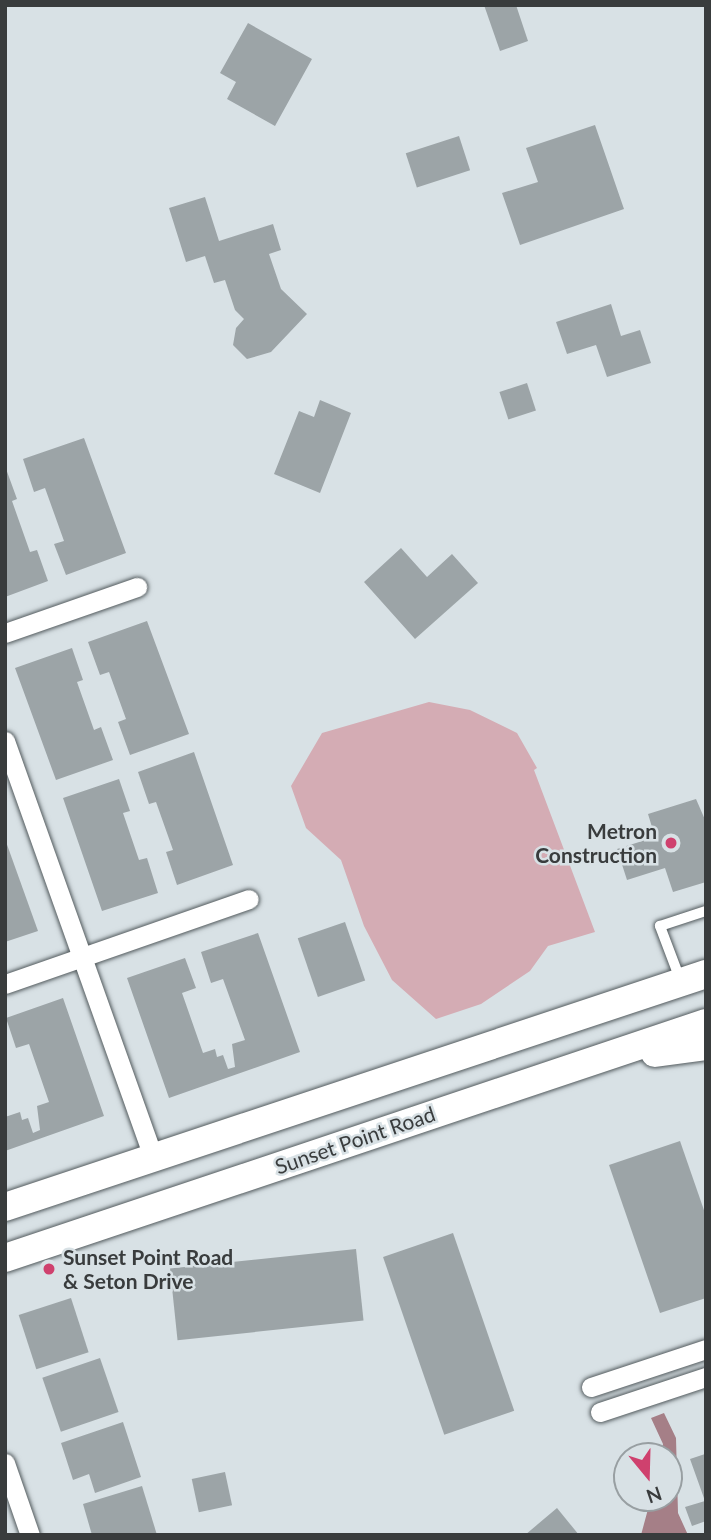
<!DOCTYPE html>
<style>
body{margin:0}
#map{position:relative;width:711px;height:1540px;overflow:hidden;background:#d8e1e5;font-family:Lato,sans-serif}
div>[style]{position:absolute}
.green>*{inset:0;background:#d4acb4}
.water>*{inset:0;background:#a57f87}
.building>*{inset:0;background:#9ca4a7;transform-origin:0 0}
.roads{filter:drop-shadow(0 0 2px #535b5e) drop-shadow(0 0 2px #535b5e)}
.service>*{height:10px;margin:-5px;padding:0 5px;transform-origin:5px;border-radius:5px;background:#fff}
.minor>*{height:19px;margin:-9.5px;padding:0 9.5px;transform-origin:9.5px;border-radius:9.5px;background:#fff}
.secondary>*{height:28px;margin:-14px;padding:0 14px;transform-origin:14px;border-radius:14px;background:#fff}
.dots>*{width:19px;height:19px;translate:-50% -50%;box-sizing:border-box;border:4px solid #d8e1e5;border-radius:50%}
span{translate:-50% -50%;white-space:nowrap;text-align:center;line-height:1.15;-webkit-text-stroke:5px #d8e1e5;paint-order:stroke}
.poi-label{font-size:21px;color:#393c3d;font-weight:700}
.right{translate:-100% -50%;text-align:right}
.left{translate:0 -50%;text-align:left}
.street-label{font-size:21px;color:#393c3d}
.frame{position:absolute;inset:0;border:7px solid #393c3d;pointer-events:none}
.north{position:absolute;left:613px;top:1442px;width:70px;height:70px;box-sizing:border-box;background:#d8e1e5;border:2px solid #989fa2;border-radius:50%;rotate:161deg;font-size:19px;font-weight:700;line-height:28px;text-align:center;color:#393c3d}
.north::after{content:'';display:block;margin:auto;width:24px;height:32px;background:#cf416e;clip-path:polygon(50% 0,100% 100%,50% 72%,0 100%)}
</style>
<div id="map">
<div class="green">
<i style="clip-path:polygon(429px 702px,470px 710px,517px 733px,537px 768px,534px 770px,595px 932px,548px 946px,530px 971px,481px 1004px,436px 1019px,392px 980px,364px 926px,341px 860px,306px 828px,291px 786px,322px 733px)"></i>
</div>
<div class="water">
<i style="clip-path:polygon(664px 1413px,676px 1438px,678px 1513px,688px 1535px,641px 1535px,651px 1498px,669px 1498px,669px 1456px,661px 1456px,663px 1444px,651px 1418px)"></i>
</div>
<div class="building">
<i style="clip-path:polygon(484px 5px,516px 5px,528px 41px,500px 51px)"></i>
<i style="clip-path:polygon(248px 23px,312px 59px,275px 126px,227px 99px,236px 82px,220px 73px)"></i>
<i style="clip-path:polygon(595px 125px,624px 209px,520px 245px,502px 193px,538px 182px,526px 148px)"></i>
<i style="left:459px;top:136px;width:36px;height:56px;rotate:72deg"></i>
<i style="clip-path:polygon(205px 197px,219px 241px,273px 224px,281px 250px,269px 254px,281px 289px,307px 314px,271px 352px,247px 359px,233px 345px,236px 328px,244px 319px,235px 310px,225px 280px,214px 283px,205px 256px,186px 262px,169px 208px)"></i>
<i style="clip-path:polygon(611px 304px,621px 336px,640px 330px,651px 363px,607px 377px,596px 345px,567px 354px,556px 322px)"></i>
<i style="left:527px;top:383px;width:29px;height:29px;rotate:72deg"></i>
<i style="clip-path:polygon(320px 400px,351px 413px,320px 493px,274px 474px,299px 411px,314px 417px)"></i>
<i style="clip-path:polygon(84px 438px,126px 553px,66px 575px,54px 544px,64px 541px,45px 488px,34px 492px,23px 459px)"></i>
<i style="clip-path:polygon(5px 466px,17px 499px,12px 501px,30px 552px,37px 550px,48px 581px,5px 597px)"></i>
<i style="clip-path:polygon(401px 548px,427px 577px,452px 554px,478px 583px,415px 639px,364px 582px)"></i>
<i style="clip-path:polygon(147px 621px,189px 734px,130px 755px,118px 722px,126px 719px,109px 672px,100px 675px,88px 642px)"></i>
<i style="clip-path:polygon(72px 648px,83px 680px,77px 682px,94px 730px,101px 727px,113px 760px,56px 780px,15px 668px)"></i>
<i style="clip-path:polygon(194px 752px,233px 865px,177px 885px,166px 852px,173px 850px,156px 802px,149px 804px,138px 772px)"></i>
<i style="clip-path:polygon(119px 779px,130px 811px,123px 813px,139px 860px,147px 858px,158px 893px,102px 911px,63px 798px)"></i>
<i style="clip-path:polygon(696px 799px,706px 822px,706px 882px,673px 892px,665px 868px,627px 880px,617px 849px,655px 837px,648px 814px)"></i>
<i style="clip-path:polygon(5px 839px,38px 931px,5px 942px)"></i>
<i style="left:345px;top:922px;width:62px;height:50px;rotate:71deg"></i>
<i style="clip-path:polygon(258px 933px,300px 1052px,169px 1098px,127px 978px,185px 958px,196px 988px,182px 993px,203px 1053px,215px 1049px,217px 1057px,223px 1055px,228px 1069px,235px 1067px,232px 1044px,245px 1040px,223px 979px,211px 983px,201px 952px)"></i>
<i style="clip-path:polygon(63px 998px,104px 1116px,5px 1151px,5px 1117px,20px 1112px,22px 1120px,28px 1118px,33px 1133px,40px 1130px,37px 1106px,49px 1102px,29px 1044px,16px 1048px,6px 1018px)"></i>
<i style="clip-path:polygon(680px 1141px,706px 1216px,706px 1298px,660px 1313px,609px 1165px)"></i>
<i style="left:453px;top:1233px;width:188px;height:74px;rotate:71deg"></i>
<i style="left:356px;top:1249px;width:72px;height:187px;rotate:84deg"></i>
<i style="left:71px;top:1298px;width:57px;height:55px;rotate:72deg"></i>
<i style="left:100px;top:1358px;width:57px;height:61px;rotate:71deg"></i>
<i style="clip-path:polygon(123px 1422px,141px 1477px,95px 1493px,89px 1474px,73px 1480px,61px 1443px)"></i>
<i style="clip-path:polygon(705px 1454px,706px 1521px,692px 1526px,685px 1507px,705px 1501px,690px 1459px)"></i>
<i style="left:225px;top:1472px;width:34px;height:34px;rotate:78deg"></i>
<i style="clip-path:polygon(142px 1486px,157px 1535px,92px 1535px,83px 1504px)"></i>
<i style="clip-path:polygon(557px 1508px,579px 1535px,525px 1535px)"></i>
</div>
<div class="roads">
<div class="service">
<i style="left:680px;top:979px;width:57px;rotate:-110.7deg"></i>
<i style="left:660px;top:926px;width:48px;rotate:-18.1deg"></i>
</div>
<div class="minor">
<i style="left:5px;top:633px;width:140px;rotate:-19.2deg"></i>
<i style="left:5px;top:741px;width:442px;rotate:70.4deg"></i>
<i style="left:5px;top:984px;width:258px;rotate:-19.2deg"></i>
<i style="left:591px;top:1387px;width:121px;rotate:-18.3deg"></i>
<i style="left:600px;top:1412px;width:112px;rotate:-18.3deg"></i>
<i style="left:5px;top:1463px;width:76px;rotate:70.9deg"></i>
</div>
<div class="secondary">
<i style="left:655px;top:1053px;width:51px;rotate:-7.8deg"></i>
<i style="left:5px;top:1207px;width:739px;rotate:-18.39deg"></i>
<i style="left:5px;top:1258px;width:739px;rotate:-18.53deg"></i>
</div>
</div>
<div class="dots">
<i style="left:671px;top:843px;background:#cf416e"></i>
<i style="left:49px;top:1269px;background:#cf416e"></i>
</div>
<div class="poi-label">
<span class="right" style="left:657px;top:843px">Metron<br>Construction</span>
<span class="left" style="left:63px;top:1269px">Sunset Point Road<br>&amp; Seton Drive</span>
</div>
<div class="street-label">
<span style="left:355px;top:1140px;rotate:-19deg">Sunset Point Road</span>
</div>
<div class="frame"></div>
<div class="north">N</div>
</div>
